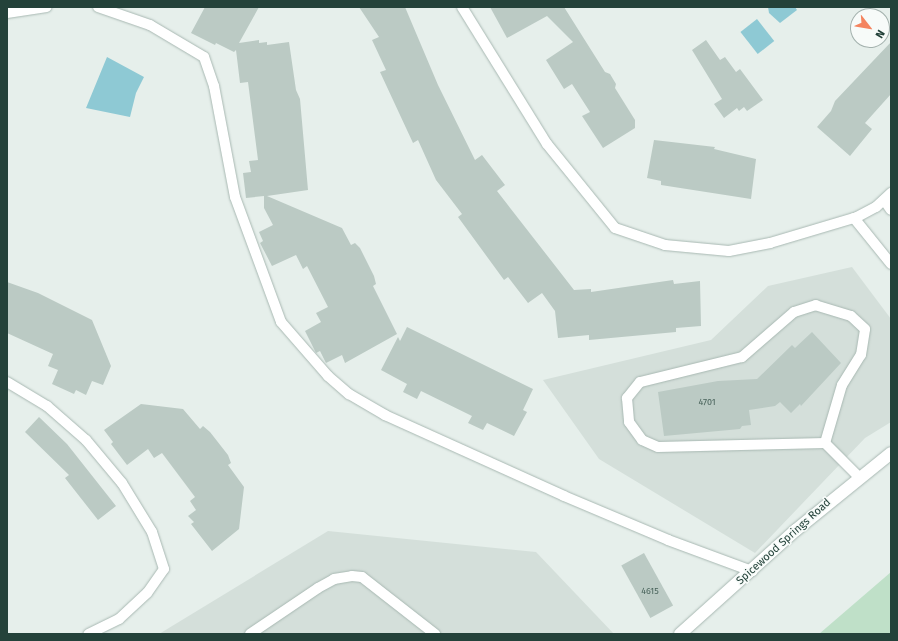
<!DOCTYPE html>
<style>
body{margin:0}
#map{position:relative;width:898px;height:641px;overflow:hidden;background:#e6efeb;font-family:"Fira Sans",sans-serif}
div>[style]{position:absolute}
.built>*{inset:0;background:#d4dfda}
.green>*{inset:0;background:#bfe0c8}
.water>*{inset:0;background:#8ec9d4;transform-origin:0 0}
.building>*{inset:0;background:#bbcac4;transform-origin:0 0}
.roads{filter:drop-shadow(0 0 1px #a8b8b2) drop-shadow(0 0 1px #a8b8b2)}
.service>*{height:10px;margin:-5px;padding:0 5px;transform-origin:5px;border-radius:5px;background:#fff}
.secondary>*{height:12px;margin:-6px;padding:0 6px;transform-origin:6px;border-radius:6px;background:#fff}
span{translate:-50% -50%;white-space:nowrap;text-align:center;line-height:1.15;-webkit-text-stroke:3px #f7fbf9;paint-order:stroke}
.number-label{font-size:9px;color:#4a645c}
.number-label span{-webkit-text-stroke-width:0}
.street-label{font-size:11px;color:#24423a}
.frame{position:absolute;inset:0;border:8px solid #24423a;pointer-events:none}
.north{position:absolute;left:850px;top:8px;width:40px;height:40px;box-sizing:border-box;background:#f7fbf9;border:1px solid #a3b1ad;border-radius:50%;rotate:121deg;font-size:11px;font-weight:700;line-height:16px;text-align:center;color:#24423a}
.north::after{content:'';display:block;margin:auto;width:14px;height:18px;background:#f4845f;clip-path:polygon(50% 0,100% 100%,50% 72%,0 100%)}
</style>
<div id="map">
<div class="built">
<i style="clip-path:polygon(852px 267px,891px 319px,891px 422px,865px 438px,755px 553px,599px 459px,543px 380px,711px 340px,768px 286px)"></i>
<i style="clip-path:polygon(328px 531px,536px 552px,614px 634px,159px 634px)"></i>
</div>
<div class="green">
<i style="clip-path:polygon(891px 572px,891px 634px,819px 634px)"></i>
</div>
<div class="water">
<i style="clip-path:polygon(768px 7px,795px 7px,797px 10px,780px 23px,769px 13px)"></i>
<i style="left:757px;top:19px;width:28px;height:21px;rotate:52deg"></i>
<i style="clip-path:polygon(107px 57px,144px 77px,136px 93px,130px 117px,86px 108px)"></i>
</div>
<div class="building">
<i style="clip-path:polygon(205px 7px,259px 7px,239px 43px,259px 40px,259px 43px,267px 42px,267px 45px,289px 42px,296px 90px,300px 99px,308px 190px,267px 196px,342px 228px,351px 245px,355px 243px,360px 248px,374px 276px,376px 284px,373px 286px,397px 334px,345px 363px,342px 355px,326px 363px,320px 351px,316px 353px,305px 331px,321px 322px,316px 313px,328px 307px,307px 266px,303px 269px,296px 255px,272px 266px,260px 243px,263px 241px,259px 232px,273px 225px,264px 208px,264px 196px,246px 198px,243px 173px,251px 172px,249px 161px,258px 160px,248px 82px,240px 83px,236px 50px,234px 52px,216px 43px,215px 45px,191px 33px)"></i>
<i style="clip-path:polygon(359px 7px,405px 7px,438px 85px,475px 160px,482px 155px,505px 185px,497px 191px,574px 290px,591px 289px,591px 292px,673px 280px,674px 284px,700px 281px,701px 326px,676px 328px,676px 332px,589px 340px,589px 335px,558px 338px,555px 311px,542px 293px,528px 303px,508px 277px,504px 280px,458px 217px,462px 214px,436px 180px,418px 140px,413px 143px,380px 72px,386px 70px,372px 40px,379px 37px)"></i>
<i style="clip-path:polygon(490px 7px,564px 7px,605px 72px,610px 74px,616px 84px,615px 88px,635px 120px,635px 128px,603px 148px,582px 116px,590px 112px,572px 84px,564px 89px,546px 60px,573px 42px,547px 16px,507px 38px)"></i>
<i style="clip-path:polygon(706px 40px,720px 60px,725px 57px,736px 72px,740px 69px,763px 100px,747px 111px,744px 107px,739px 111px,737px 108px,724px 118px,714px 104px,722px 99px,692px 50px)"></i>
<i style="clip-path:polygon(891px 42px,891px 94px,865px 123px,872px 129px,850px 156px,817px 127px,831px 111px,835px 101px)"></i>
<i style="clip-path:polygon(654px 140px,715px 147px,714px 149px,756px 159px,751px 199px,661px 185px,661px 181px,647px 178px)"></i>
<i style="clip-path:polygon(7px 282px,38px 293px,92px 320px,111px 366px,103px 385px,92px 381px,86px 395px,76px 390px,74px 394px,52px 384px,58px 370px,48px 366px,53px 354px,7px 333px)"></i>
<i style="clip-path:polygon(407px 327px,533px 389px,523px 410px,527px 412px,514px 436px,487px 423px,483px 430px,468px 423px,472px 416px,421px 391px,417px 399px,403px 392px,407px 384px,381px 370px,398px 337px,400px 341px)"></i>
<i style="clip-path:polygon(812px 332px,841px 363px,801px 406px,800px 404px,791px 413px,780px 402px,775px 406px,749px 410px,751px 425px,742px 426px,740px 429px,664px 436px,658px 392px,718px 381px,757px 379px,792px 345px,795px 348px)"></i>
<i style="clip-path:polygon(141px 404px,183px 409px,200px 429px,203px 426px,210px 432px,228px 455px,231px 463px,228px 465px,244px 487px,239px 529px,212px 551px,191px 524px,194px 522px,188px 516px,196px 510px,190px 501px,195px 497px,162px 453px,154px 458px,148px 449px,127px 465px,111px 444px,113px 442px,104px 430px)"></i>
<i style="clip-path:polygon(39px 417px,67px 444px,116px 506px,98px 520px,65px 478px,69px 475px,25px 432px)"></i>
<i style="left:644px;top:553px;width:60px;height:26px;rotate:61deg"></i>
</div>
<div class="roads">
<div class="service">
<i style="left:98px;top:7px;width:55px;rotate:19.1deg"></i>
<i style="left:150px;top:25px;width:63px;rotate:30.7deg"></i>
<i style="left:204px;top:57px;width:31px;rotate:71deg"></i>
<i style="left:214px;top:86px;width:113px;rotate:79.3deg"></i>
<i style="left:235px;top:197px;width:133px;rotate:69.8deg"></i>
<i style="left:281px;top:322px;width:72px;rotate:49deg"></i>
<i style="left:328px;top:376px;width:28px;rotate:41deg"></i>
<i style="left:349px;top:394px;width:42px;rotate:30.3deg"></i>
<i style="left:385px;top:415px;width:196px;rotate:24.3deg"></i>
<i style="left:564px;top:496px;width:113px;rotate:22.9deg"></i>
<i style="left:668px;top:540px;width:90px;rotate:20.3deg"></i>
<i style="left:462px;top:7px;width:161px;rotate:58.2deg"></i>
<i style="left:547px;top:144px;width:108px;rotate:51deg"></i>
<i style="left:615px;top:228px;width:53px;rotate:18.8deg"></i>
<i style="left:665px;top:245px;width:64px;rotate:5.4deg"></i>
<i style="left:729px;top:251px;width:42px;rotate:-11deg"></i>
<i style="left:770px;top:243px;width:91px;rotate:-16.6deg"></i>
<i style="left:857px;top:217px;width:21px;rotate:-28deg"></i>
<i style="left:876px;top:207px;width:21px;rotate:-43deg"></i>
<i style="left:7px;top:13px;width:40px;rotate:-8.5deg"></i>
<i style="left:884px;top:200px;width:12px;rotate:55deg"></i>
<i style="left:854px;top:218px;width:59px;rotate:51.2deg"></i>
<i style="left:7px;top:382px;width:47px;rotate:31deg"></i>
<i style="left:47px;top:406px;width:52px;rotate:41.1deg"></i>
<i style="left:86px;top:440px;width:56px;rotate:50.1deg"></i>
<i style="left:122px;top:483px;width:57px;rotate:58.5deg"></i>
<i style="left:152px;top:532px;width:39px;rotate:72deg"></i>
<i style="left:164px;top:569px;width:29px;rotate:125deg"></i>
<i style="left:147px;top:593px;width:38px;rotate:137deg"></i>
<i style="left:119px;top:619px;width:34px;rotate:154deg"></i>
<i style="left:825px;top:443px;width:60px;rotate:-73.7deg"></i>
<i style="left:842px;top:385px;width:36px;rotate:-58deg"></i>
<i style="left:861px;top:355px;width:26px;rotate:-81deg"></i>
<i style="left:865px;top:329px;width:19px;rotate:-137deg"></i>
<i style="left:851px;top:316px;width:37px;rotate:-163deg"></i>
<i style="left:816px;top:305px;width:23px;rotate:162deg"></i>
<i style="left:794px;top:312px;width:69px;rotate:139.1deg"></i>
<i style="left:742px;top:357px;width:105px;rotate:166.2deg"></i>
<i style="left:640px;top:382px;width:21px;rotate:129deg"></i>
<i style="left:627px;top:398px;width:24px;rotate:85deg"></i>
<i style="left:629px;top:422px;width:22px;rotate:54deg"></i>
<i style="left:642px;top:440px;width:17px;rotate:24deg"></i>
<i style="left:658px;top:447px;width:167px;rotate:-1.4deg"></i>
<i style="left:825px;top:443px;width:48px;rotate:45deg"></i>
<i style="left:250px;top:634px;width:82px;rotate:-34.1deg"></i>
<i style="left:318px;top:588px;width:18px;rotate:-29deg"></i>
<i style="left:334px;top:579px;width:18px;rotate:-9deg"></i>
<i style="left:352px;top:576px;width:10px;rotate:6deg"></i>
<i style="left:362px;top:577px;width:93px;rotate:38deg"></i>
</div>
<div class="secondary">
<i style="left:680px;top:634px;width:156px;rotate:-41.9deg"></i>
<i style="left:796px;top:530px;width:122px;rotate:-39deg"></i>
</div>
</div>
<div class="number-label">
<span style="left:707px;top:402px">4701</span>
<span style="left:650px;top:591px">4615</span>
</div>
<div class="street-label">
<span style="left:784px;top:542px;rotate:-42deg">Spicewood Springs Road</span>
</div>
<div class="frame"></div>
<div class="north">N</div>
</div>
